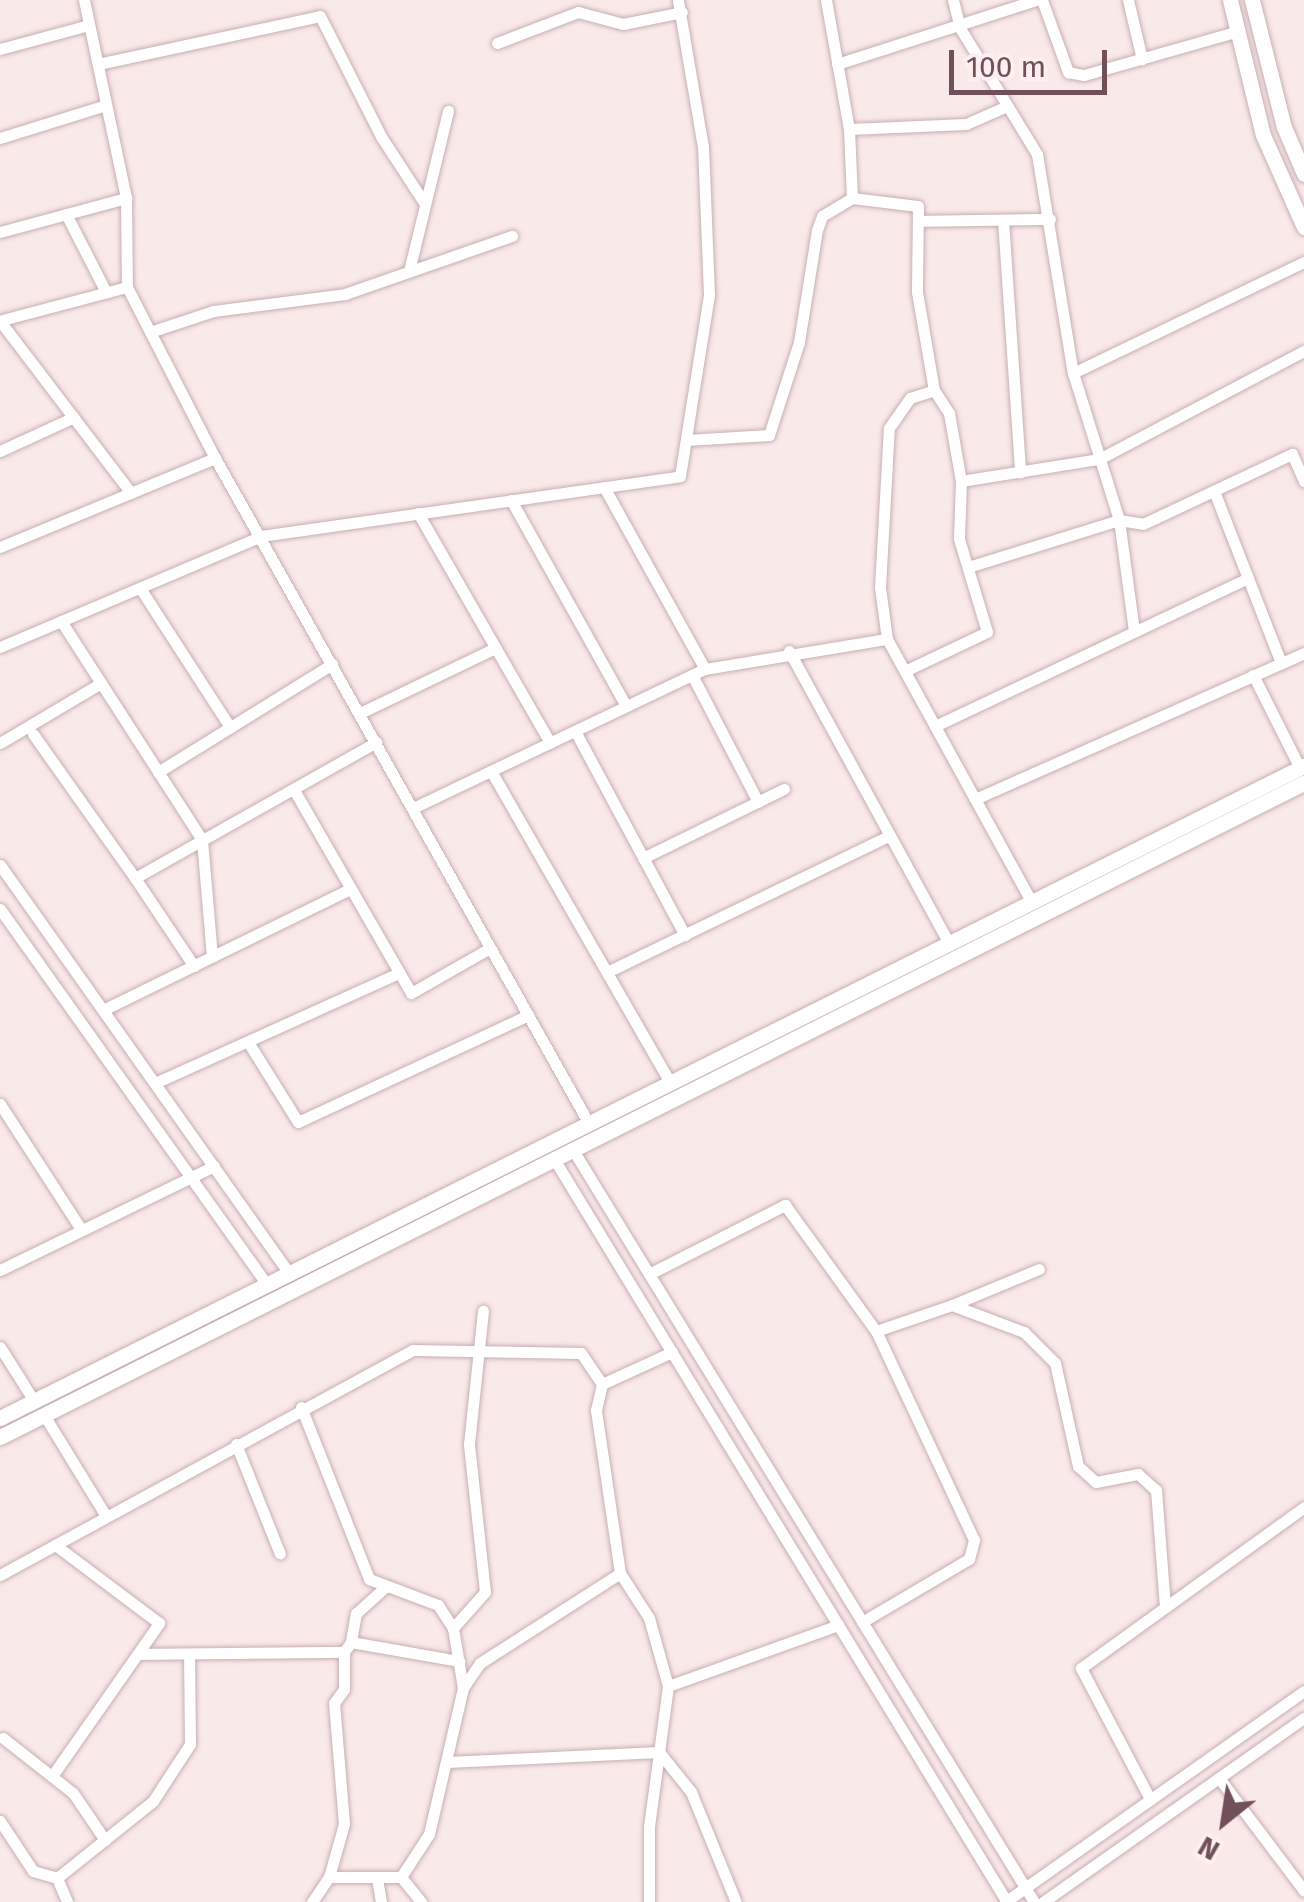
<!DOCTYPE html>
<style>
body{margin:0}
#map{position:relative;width:1304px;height:1902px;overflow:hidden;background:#fae9e9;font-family:"Fira Sans",sans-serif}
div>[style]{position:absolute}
.roads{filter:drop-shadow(0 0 2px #c7aeb2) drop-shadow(0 0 2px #c7aeb2)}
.minor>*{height:11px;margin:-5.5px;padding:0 5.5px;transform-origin:5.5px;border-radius:5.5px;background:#fff}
.secondary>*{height:15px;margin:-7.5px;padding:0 7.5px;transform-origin:7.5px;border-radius:7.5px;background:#fff}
span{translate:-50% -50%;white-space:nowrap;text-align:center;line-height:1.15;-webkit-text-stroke:8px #fdefef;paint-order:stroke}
.north{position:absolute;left:1174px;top:1772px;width:100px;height:100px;-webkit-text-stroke:8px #fdefef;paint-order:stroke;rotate:210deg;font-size:28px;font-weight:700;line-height:40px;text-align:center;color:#715059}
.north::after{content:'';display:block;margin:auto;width:35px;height:45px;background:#715059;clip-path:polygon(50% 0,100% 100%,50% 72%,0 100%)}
.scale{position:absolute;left:949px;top:50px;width:158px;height:45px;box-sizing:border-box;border:5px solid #715059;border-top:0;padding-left:12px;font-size:30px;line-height:35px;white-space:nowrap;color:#715059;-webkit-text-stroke:8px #fdefef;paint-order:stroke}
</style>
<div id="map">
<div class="roads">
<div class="minor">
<i style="left:84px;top:0;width:202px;rotate:78deg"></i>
<i style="left:826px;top:0;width:131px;rotate:79.9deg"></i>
<i style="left:849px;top:129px;width:69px;rotate:87.5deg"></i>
<i style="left:852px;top:198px;width:66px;rotate:6.9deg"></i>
<i style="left:918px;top:206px;width:86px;rotate:90.7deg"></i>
<i style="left:917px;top:292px;width:99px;rotate:80.2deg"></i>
<i style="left:934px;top:390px;width:27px;rotate:57deg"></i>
<i style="left:949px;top:413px;width:69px;rotate:80deg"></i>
<i style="left:961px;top:481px;width:58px;rotate:92deg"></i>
<i style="left:959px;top:539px;width:97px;rotate:73.2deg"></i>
<i style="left:987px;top:632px;width:91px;rotate:154.6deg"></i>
<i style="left:953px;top:0;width:29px;rotate:76deg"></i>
<i style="left:960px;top:28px;width:148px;rotate:58.6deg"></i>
<i style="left:1037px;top:154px;width:222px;rotate:80.7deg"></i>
<i style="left:1073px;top:373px;width:154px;rotate:72.6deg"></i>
<i style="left:1119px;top:520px;width:158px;rotate:162.7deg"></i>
<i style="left:1042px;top:0;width:77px;rotate:70.1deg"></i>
<i style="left:1068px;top:72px;width:16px;rotate:11deg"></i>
<i style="left:1084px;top:75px;width:157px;rotate:-15.9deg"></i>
<i style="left:1128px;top:0;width:61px;rotate:76.7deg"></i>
<i style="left:497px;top:43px;width:87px;rotate:-20.9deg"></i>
<i style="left:578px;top:12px;width:47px;rotate:14.9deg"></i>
<i style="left:623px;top:24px;width:60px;rotate:-11.5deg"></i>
<i style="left:0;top:49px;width:92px;rotate:-15.1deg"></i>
<i style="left:98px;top:64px;width:227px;rotate:-12.2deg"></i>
<i style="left:320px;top:16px;width:137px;rotate:63.1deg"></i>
<i style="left:382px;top:138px;width:79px;rotate:56.9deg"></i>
<i style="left:837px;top:64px;width:209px;rotate:-17.8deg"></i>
<i style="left:849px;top:129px;width:117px;rotate:-2.4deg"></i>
<i style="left:966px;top:124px;width:43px;rotate:-23.6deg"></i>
<i style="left:0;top:138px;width:111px;rotate:-17.3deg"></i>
<i style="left:66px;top:214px;width:88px;rotate:62.9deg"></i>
<i style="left:1003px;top:220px;width:253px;rotate:86.1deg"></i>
<i style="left:918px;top:221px;width:132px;rotate:-0.9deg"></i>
<i style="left:0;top:232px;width:131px;rotate:-15.1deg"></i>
<i style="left:126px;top:198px;width:89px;rotate:89.4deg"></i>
<i style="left:127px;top:287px;width:192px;rotate:62.8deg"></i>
<i style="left:215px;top:458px;width:759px;rotate:60.67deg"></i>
<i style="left:409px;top:271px;width:165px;rotate:-76.3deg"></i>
<i style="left:2px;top:320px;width:129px;rotate:-14.8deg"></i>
<i style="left:0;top:321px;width:216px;rotate:52.7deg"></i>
<i style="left:150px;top:332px;width:66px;rotate:-18.4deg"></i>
<i style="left:213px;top:311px;width:133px;rotate:-7.3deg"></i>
<i style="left:345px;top:294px;width:177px;rotate:-19.2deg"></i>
<i style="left:1073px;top:373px;width:256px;rotate:-25.7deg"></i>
<i style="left:686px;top:440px;width:83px;rotate:-3.4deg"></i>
<i style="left:769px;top:435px;width:98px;rotate:-72.1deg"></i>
<i style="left:799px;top:342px;width:113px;rotate:-80.9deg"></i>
<i style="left:817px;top:230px;width:15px;rotate:-70deg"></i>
<i style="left:822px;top:216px;width:35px;rotate:-31deg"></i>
<i style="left:0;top:451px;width:81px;rotate:-24.7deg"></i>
<i style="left:961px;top:481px;width:140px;rotate:-9.1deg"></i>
<i style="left:1099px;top:459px;width:232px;rotate:-27.8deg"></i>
<i style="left:604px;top:487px;width:208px;rotate:61deg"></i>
<i style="left:1214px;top:491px;width:185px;rotate:68.7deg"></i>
<i style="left:511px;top:500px;width:236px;rotate:60.8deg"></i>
<i style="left:418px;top:513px;width:265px;rotate:60.1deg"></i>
<i style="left:0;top:547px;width:233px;rotate:-22.5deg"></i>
<i style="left:140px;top:588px;width:166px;rotate:57.1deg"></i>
<i style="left:61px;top:621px;width:260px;rotate:57.2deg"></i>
<i style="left:202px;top:840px;width:117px;rotate:85.1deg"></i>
<i style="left:1134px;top:631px;width:112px;rotate:-97.7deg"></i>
<i style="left:1119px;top:520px;width:24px;rotate:9deg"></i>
<i style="left:1143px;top:524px;width:165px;rotate:-25.2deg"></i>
<i style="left:1292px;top:454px;width:30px;rotate:66deg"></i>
<i style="left:887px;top:639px;width:52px;rotate:-97.7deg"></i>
<i style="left:880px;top:587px;width:159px;rotate:-86.8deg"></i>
<i style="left:889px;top:428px;width:37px;rotate:-55deg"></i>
<i style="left:910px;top:398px;width:25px;rotate:-18deg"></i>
<i style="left:0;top:647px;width:284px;rotate:-23deg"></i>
<i style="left:261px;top:536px;width:423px;rotate:-8.1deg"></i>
<i style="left:680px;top:476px;width:183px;rotate:-80.9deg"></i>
<i style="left:709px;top:295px;width:148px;rotate:-92.3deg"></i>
<i style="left:703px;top:147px;width:149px;rotate:-99.7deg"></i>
<i style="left:789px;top:651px;width:332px;rotate:61.3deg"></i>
<i style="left:692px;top:675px;width:143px;rotate:62.5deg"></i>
<i style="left:1253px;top:675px;width:104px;rotate:63.2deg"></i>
<i style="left:360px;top:713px;width:150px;rotate:-25.7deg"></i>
<i style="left:935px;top:726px;width:346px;rotate:-25.3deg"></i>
<i style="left:575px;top:731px;width:232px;rotate:61.7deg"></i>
<i style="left:33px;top:734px;width:176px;rotate:54.7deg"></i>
<i style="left:135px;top:878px;width:277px;rotate:-29.4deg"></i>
<i style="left:0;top:743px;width:117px;rotate:-30.7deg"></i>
<i style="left:491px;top:771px;width:357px;rotate:60.1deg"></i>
<i style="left:158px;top:772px;width:205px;rotate:-31.8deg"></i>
<i style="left:294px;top:790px;width:234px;rotate:60deg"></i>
<i style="left:411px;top:993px;width:91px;rotate:-29.7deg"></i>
<i style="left:975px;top:799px;width:360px;rotate:-23.9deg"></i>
<i style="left:413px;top:808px;width:323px;rotate:-25.5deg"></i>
<i style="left:705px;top:669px;width:184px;rotate:-9.4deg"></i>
<i style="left:887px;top:639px;width:299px;rotate:61.2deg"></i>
<i style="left:643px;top:858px;width:157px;rotate:-26.1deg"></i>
<i style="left:0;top:865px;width:499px;rotate:54.7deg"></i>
<i style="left:135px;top:878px;width:106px;rotate:56.2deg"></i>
<i style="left:0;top:909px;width:459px;rotate:54.6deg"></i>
<i style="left:607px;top:972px;width:314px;rotate:-25.8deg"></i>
<i style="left:103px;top:1010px;width:275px;rotate:-26.1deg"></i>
<i style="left:248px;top:1042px;width:94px;rotate:58deg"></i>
<i style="left:298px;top:1122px;width:254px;rotate:-24.9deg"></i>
<i style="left:155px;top:1083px;width:268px;rotate:-24.3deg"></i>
<i style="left:0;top:1104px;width:145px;rotate:57.1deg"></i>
<i style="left:573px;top:1150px;width:882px;rotate:58.49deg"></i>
<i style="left:554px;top:1159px;width:870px;rotate:58.63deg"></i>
<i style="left:0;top:1270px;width:238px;rotate:-25.9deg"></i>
<i style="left:649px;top:1274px;width:153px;rotate:-26.9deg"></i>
<i style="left:785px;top:1205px;width:155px;rotate:54.2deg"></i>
<i style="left:876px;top:1331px;width:80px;rotate:-18.9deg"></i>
<i style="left:952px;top:1305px;width:77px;rotate:20.6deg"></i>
<i style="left:1024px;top:1332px;width:44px;rotate:45deg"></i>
<i style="left:1055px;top:1363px;width:106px;rotate:77.4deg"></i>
<i style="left:1078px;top:1466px;width:24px;rotate:42deg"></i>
<i style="left:1096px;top:1482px;width:43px;rotate:-10.8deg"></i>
<i style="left:1138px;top:1474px;width:24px;rotate:42deg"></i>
<i style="left:1156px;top:1490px;width:117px;rotate:85.6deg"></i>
<i style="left:952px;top:1305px;width:94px;rotate:-22.5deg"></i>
<i style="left:0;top:1347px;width:64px;rotate:57.8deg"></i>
<i style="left:301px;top:1407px;width:185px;rotate:68.4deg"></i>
<i style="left:369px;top:1579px;width:74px;rotate:20.6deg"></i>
<i style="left:438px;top:1605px;width:27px;rotate:57deg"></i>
<i style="left:453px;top:1628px;width:48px;rotate:-48.4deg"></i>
<i style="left:485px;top:1592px;width:149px;rotate:-96.2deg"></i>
<i style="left:469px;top:1444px;width:134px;rotate:-84deg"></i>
<i style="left:44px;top:1415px;width:119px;rotate:58.5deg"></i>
<i style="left:236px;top:1444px;width:118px;rotate:68.2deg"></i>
<i style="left:620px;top:1573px;width:54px;rotate:57.2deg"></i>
<i style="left:649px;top:1618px;width:71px;rotate:74.4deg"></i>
<i style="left:668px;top:1686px;width:142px;rotate:97.7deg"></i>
<i style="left:649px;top:1827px;width:75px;rotate:90deg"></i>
<i style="left:0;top:1575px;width:470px;rotate:-28.6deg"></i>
<i style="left:413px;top:1350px;width:168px;rotate:1deg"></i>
<i style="left:581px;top:1353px;width:37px;rotate:56deg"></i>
<i style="left:602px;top:1384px;width:77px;rotate:-24.6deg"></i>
<i style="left:383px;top:1589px;width:36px;rotate:138deg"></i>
<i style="left:356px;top:1613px;width:29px;rotate:100deg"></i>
<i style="left:351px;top:1642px;width:110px;rotate:10deg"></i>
<i style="left:862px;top:1622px;width:124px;rotate:-30.5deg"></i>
<i style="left:969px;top:1559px;width:20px;rotate:-75deg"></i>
<i style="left:974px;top:1540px;width:231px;rotate:-115.1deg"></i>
<i style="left:138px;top:1654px;width:206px;rotate:-0.6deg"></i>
<i style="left:668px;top:1686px;width:181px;rotate:-19.7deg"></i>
<i style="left:463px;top:1688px;width:30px;rotate:-56deg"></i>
<i style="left:480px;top:1663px;width:166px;rotate:-32.7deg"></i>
<i style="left:620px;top:1573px;width:165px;rotate:-98.4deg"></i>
<i style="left:596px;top:1410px;width:27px;rotate:-77deg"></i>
<i style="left:3px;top:1738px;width:89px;rotate:38.2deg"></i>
<i style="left:73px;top:1793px;width:57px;rotate:55.8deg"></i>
<i style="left:447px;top:1762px;width:212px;rotate:-2.7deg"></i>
<i style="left:659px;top:1752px;width:51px;rotate:51.3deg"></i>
<i style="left:691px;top:1792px;width:119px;rotate:67.8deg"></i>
<i style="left:52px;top:1776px;width:187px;rotate:-55deg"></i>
<i style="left:159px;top:1623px;width:130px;rotate:-143.1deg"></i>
<i style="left:1219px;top:1778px;width:141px;rotate:53deg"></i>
<i style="left:1150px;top:1799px;width:148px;rotate:-117.8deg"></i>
<i style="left:1081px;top:1668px;width:275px;rotate:-35.8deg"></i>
<i style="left:0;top:1821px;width:60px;rotate:56.6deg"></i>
<i style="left:33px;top:1871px;width:25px;rotate:16deg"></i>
<i style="left:57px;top:1878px;width:26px;rotate:67deg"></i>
<i style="left:329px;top:1877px;width:55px;rotate:-74.2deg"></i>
<i style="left:344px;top:1824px;width:121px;rotate:-94.7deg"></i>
<i style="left:334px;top:1703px;width:17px;rotate:-54deg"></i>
<i style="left:344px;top:1689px;width:37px;rotate:-90deg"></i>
<i style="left:344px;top:1652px;width:12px;rotate:-55deg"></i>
<i style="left:401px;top:1877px;width:32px;rotate:51deg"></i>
<i style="left:57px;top:1878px;width:123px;rotate:-38.7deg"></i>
<i style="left:153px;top:1801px;width:68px;rotate:-57deg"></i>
<i style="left:190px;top:1744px;width:90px;rotate:-90.6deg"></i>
<i style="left:377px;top:1879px;width:23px;rotate:80deg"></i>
<i style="left:312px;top:1902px;width:30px;rotate:-56deg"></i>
<i style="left:329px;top:1877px;width:72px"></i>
<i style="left:401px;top:1877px;width:51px;rotate:-56.9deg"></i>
<i style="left:429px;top:1834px;width:150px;rotate:-76.9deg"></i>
<i style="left:463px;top:1688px;width:61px;rotate:-99.5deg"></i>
<i style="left:1005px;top:1902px;width:366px;rotate:-35.2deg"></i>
<i style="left:1043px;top:1902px;width:319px;rotate:-35.2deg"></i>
</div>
<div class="secondary">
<i style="left:1230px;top:0;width:139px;rotate:76.3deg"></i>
<i style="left:1263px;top:135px;width:101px;rotate:66deg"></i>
<i style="left:1252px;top:0;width:131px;rotate:75.9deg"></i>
<i style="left:1284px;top:127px;width:51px;rotate:66.9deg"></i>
<i style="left:0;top:1418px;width:1458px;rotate:-26.57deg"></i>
<i style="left:0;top:1437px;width:1459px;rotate:-26.64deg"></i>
</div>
</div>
<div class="north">N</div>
<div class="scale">100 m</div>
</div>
